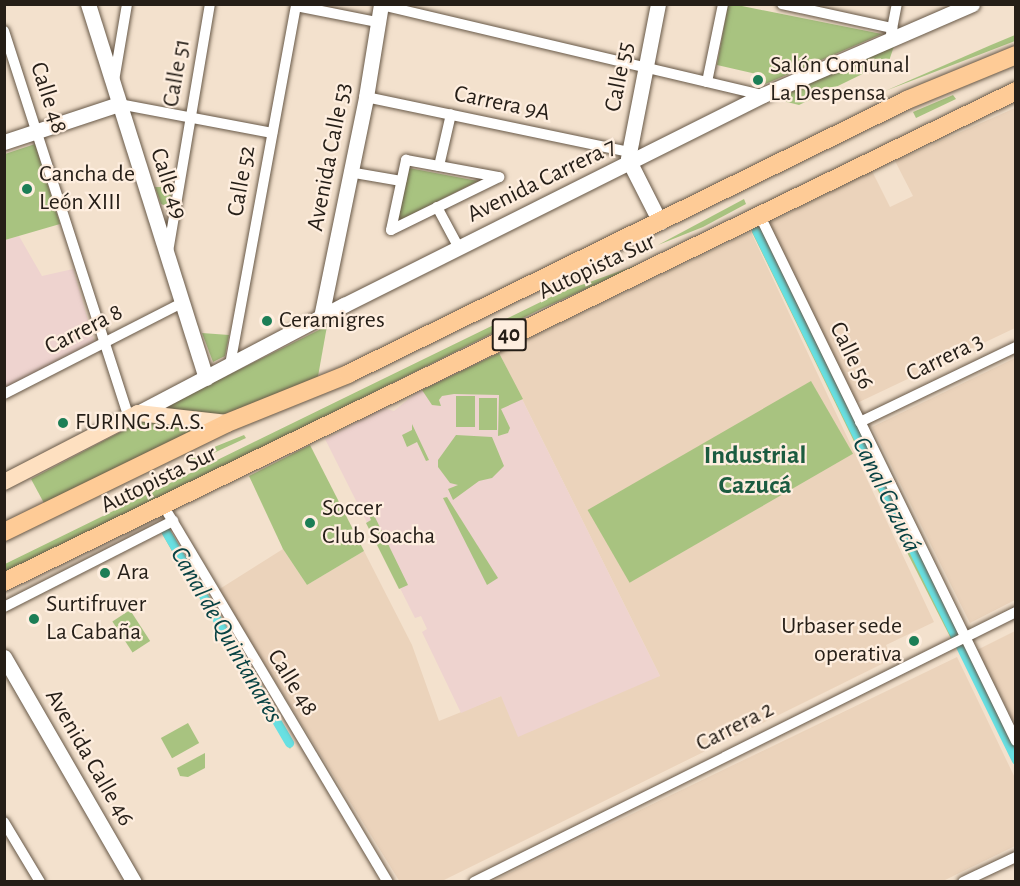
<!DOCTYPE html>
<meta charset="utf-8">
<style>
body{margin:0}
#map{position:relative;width:1020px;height:886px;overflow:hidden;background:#f3e1cd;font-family:"Alegreya Sans",sans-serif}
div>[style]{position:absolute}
.built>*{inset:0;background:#ebd3bb}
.education>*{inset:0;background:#eed3cf}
.green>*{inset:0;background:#a8c380;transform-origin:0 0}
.canal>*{height:9px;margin:-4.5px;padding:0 4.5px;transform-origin:4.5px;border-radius:4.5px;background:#68e0e2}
.roads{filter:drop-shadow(0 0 2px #675847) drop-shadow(0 0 2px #675847)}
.street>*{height:10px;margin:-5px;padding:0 5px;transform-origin:5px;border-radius:5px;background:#fff}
.secondary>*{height:15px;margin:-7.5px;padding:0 7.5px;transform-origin:7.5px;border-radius:7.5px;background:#fff}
.primary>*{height:16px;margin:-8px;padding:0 8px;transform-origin:8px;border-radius:8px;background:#fee0c0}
.highway>*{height:18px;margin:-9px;padding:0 9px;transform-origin:9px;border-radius:9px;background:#fecb96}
.dots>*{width:16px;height:16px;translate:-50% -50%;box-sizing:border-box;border:3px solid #feeedf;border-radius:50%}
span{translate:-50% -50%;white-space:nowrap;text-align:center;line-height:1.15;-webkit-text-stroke:4.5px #feeedf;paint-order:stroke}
.shield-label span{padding:2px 4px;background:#feeedf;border:2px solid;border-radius:4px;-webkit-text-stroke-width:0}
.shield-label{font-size:22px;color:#251e17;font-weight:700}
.poi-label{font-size:24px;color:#251e17}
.left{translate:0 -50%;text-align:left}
.right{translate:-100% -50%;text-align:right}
.street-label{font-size:24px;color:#251e17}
.neighbourhood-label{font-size:26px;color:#1c5c40;font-weight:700}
.water-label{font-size:26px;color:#084243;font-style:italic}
.frame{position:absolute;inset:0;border:6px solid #251e17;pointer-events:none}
</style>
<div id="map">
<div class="built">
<i style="clip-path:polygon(1015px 108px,1015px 328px,855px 404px,769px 223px,872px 171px,890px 207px,913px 196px,895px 161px)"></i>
<i style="clip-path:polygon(751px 232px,934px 622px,886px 645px,892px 659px,442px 881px,400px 882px,218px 590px,283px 549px,307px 585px,364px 551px,412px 645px,439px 721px,501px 696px,660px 676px,499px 353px)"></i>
<i style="clip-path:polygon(1015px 358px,1015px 600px,970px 623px,872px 427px)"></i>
<i style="clip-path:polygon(1015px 631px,1015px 724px,977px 650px)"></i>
<i style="clip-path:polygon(957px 657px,1015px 778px,1015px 846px,943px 881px,493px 881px)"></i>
</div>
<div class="education">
<i style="clip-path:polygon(19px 236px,42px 276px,73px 269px,95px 343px,5px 389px,5px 240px)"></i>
<i style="clip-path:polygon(499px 353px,660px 676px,518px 737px,501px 696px,461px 713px,422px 632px,427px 629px,421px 616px,415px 618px,325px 439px,383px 408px,394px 411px,422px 388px)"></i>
</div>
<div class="green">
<i style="clip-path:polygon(728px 5px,737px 5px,882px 34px,763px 85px,765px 76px,717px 65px)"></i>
<i style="clip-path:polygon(1015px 35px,1015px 41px,885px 91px,991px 45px)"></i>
<i style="clip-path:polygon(894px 46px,889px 61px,799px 105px,775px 99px)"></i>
<i style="clip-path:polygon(953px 95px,956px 99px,916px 118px,913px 112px)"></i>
<i style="clip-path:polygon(35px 144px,60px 224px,5px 240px,5px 154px)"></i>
<i style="clip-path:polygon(409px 168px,478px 181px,398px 221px)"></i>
<i style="clip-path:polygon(155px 187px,175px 187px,166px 206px,161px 204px)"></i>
<i style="clip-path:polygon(744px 199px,746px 204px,703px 227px,658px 245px)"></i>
<i style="left:760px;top:228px;width:292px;height:9px;rotate:64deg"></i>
<i style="clip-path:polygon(651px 260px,541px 309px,5px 576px,5px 564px,344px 398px,559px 293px)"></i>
<i style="clip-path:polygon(327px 326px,317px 382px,218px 416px,158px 410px)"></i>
<i style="clip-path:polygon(202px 333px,229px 335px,225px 356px,213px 362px)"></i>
<i style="clip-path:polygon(499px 353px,523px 399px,501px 409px,510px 428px,508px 433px,498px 436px,499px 395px,454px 394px,442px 396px,439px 400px,441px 406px,432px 405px,422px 390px)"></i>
<i style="left:811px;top:381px;width:84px;height:258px;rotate:60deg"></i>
<i style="left:456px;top:396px;width:19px;height:31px"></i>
<i style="left:479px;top:398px;width:18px;height:32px"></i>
<i style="clip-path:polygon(151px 416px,201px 428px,45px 505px,31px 479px)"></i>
<i style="clip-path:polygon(412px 424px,429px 460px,426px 461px,417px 442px,407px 447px,402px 435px,412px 430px)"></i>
<i style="clip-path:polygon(244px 435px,246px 438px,190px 464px,187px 458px)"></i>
<i style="clip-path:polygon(456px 435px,492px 437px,504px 466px,492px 478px,479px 481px,453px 500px,448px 489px,458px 485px,450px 483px,438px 467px,438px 460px)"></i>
<i style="clip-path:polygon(310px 445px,364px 551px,307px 585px,283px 549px,249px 476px)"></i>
<i style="clip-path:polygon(447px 497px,498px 578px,487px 585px,443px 498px)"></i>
<i style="left:891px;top:501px;width:151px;height:9px;rotate:63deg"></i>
<i style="clip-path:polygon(372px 511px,408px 585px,399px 589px,366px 523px,371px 520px,368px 513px)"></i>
<i style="clip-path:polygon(167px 525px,293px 743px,290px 749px,177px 560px,159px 528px)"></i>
<i style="left:130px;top:610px;width:37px;height:21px;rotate:57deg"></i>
<i style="left:188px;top:723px;width:23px;height:31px;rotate:61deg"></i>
<i style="clip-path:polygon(205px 753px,205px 768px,188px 777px,180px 776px,177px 768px)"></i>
</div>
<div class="canal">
<i style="left:756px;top:230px;width:590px;rotate:63.87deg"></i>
<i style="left:163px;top:527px;width:250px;rotate:59.7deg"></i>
</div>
<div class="roads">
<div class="street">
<i style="left:782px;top:4px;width:113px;rotate:12.3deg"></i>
<i style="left:381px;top:5px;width:392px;rotate:13.3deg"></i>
<i style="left:296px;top:6px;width:83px;rotate:11.2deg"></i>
<i style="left:4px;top:31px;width:406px;rotate:72.1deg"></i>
<i style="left:891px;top:34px;width:31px;rotate:-79deg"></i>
<i style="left:114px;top:81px;width:78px;rotate:-80.4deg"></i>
<i style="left:707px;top:82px;width:80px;rotate:-78.4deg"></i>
<i style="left:366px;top:97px;width:269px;rotate:11.8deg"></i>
<i style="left:119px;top:104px;width:156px;rotate:10.7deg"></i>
<i style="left:439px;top:166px;width:53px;rotate:-77deg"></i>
<i style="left:349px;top:172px;width:53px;rotate:9.8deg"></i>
<i style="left:437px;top:207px;width:47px;rotate:61.8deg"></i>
<i style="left:760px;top:216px;width:584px;rotate:64.01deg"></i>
<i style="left:391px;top:230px;width:72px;rotate:-77.9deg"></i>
<i style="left:406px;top:160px;width:95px;rotate:10.4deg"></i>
<i style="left:391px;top:230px;width:120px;rotate:-26.1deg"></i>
<i style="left:168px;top:252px;width:252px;rotate:-80.4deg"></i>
<i style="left:230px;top:365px;width:367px;rotate:-79.6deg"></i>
<i style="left:4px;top:394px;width:200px;rotate:-27.1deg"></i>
<i style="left:860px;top:422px;width:173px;rotate:-25.7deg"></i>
<i style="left:163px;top:505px;width:439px;rotate:59.2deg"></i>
<i style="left:4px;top:607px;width:190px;rotate:-27deg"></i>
<i style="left:4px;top:822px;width:70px;rotate:59deg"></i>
<i style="left:474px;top:882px;width:606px;rotate:-26.48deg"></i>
<i style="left:963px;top:882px;width:59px;rotate:-25.3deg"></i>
</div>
<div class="secondary">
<i style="left:88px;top:4px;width:392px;rotate:72.5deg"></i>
<i style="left:658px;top:4px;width:158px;rotate:101deg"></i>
<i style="left:628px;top:159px;width:71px;rotate:63.1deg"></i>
<i style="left:4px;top:142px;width:121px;rotate:-18.3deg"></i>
<i style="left:321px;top:317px;width:225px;rotate:-78.4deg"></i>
<i style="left:366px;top:97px;width:94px;rotate:-80.8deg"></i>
<i style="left:138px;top:413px;width:233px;rotate:-27.7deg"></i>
<i style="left:344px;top:305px;width:469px;rotate:-26.6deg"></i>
<i style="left:763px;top:95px;width:228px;rotate:-23.5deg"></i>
<i style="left:4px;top:657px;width:260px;rotate:60deg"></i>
</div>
<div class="primary">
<i style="left:4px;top:482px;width:151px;rotate:-27.2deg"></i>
<i style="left:138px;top:413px;width:90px;rotate:6.4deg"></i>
</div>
<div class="highway">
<i style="left:4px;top:532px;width:248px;rotate:-26deg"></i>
<i style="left:227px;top:423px;width:131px;rotate:-22deg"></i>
<i style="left:348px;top:374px;width:623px;rotate:-26.11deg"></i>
<i style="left:907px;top:100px;width:118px;rotate:-22.4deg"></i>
<i style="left:4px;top:582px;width:1125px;rotate:-25.88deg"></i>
</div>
</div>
<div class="dots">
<i style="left:758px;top:80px;background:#1c7e56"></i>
<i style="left:27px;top:189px;background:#1c7e56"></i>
<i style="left:267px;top:321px;background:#1c7e56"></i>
<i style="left:63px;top:423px;background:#1c7e56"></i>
<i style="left:310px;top:523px;background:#1c7e56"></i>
<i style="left:105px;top:573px;background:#1c7e56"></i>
<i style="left:34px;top:619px;background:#1c7e56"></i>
<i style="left:914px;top:641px;background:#1c7e56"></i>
</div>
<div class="shield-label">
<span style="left:509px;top:335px">40</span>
</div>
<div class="poi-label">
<span class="left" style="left:770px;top:80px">Salón Comunal<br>La Despensa</span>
<span class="left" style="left:39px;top:189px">Cancha de<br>León XIII</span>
<span class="left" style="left:279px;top:321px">Ceramigres</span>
<span class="left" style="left:75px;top:423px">FURING S.A.S.</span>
<span class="left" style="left:322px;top:523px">Soccer<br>Club Soacha</span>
<span class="left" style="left:117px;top:573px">Ara</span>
<span class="left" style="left:46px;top:619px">Surtifruver<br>La Cabaña</span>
<span class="right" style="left:902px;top:641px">Urbaser sede<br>operativa</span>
</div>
<div class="street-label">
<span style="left:177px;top:73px;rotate:-80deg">Calle 51</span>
<span style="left:620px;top:77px;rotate:-79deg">Calle 55</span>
<span style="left:48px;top:98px;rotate:72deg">Calle 48</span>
<span style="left:502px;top:104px;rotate:12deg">Carrera 9A</span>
<span style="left:330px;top:157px;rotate:-79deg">Avenida Calle 53</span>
<span style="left:242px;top:181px;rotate:-80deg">Calle 52</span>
<span style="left:542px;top:181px;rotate:-26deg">Avenida Carrera 7</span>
<span style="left:168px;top:184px;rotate:72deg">Calle 49</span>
<span style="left:597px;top:267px;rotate:-25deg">Autopista Sur</span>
<span style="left:84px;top:330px;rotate:-27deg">Carrera 8</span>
<span style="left:851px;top:356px;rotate:64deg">Calle 56</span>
<span style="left:945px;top:358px;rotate:-26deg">Carrera 3</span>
<span style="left:159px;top:480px;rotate:-26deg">Autopista Sur</span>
<span style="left:292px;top:683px;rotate:58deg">Calle 48</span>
<span style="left:735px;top:727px;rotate:-27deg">Carrera 2</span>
<span style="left:89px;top:758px;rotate:60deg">Avenida Calle 46</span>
</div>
<div class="neighbourhood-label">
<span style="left:755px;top:471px">Industrial<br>Cazucá</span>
</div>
<div class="water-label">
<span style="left:886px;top:495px;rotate:64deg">Canal Cazucá</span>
<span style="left:226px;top:635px;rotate:60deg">Canal de Quintanares</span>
</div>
<div class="frame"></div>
</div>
